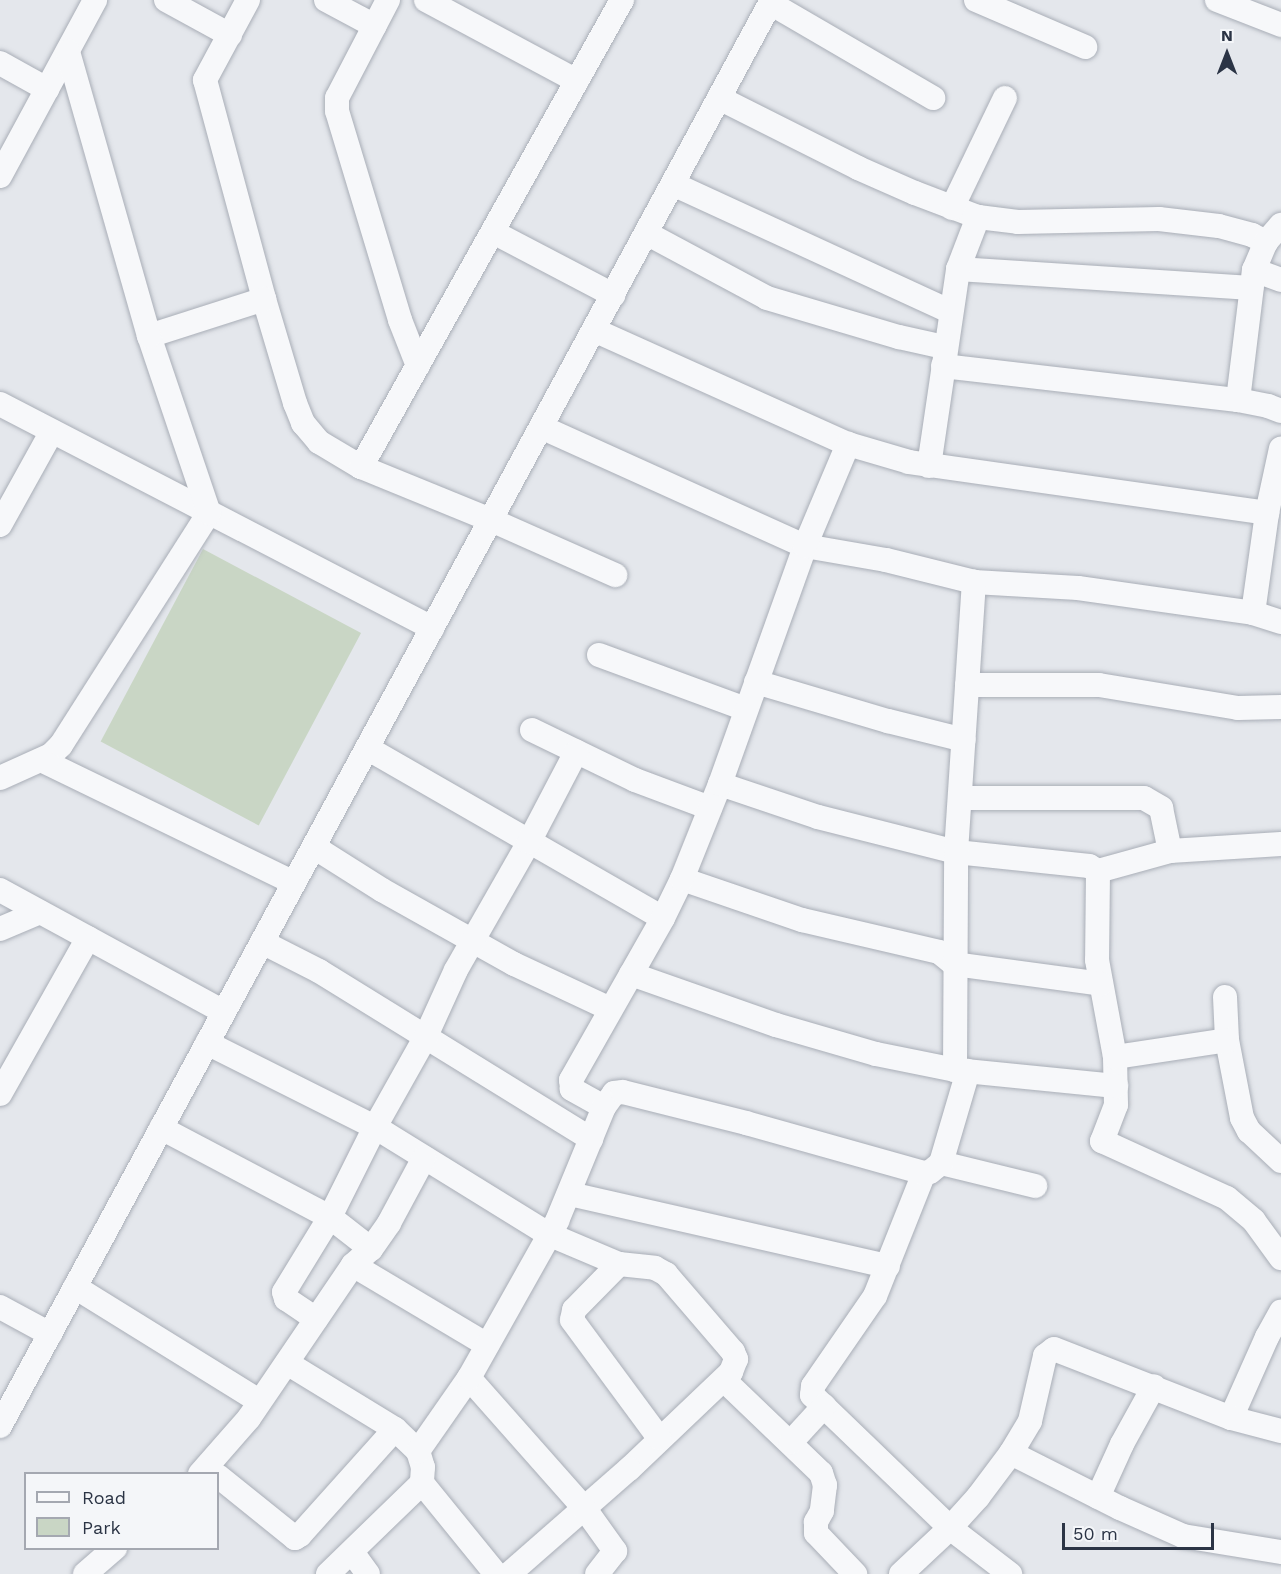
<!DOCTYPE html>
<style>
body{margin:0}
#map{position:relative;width:1281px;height:1574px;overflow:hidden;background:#e4e7ec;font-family:"Work Sans",sans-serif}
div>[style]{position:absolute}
.green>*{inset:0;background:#c9d6c5;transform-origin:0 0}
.roads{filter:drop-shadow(0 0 2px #a9aeb7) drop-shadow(0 0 2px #a9aeb7)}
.minor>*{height:24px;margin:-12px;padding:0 12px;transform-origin:12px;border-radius:12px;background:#f7f8fa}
span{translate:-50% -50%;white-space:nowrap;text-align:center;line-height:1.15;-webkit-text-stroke:5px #f4f6f9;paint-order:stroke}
.legend{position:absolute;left:24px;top:1472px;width:195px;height:78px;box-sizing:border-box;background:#f4f6f9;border:2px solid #a4a8b1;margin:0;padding:8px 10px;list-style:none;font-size:18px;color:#2b3445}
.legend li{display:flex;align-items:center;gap:12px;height:30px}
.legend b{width:30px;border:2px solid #a4a8b1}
.north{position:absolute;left:1197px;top:24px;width:60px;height:60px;-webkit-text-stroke:4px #f4f6f9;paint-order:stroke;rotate:0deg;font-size:16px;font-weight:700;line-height:24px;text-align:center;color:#2b3445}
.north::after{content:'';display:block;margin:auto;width:21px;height:27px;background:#2b3445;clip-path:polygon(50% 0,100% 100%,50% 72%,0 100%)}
.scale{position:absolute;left:1062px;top:1523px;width:152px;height:27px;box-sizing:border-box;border:3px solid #2b3445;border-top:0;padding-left:8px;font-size:18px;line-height:21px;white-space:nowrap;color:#2b3445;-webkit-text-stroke:4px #f4f6f9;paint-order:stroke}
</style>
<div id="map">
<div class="green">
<i style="left:203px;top:549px;width:179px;height:218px;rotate:28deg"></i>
</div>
<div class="roads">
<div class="minor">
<i style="left:166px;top:0;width:73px;rotate:28.7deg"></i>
<i style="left:248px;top:0;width:91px;rotate:118.3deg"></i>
<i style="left:205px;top:80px;width:227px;rotate:74.9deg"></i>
<i style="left:264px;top:299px;width:109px;rotate:73.4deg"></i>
<i style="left:295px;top:403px;width:22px;rotate:68deg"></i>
<i style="left:303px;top:423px;width:25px;rotate:50deg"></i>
<i style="left:319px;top:442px;width:49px;rotate:30.8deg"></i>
<i style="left:361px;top:467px;width:140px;rotate:22.2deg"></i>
<i style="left:491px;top:520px;width:136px;rotate:23.9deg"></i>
<i style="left:326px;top:0;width:55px;rotate:28deg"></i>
<i style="left:388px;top:0;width:110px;rotate:117.5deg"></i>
<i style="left:337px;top:98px;width:13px;rotate:90deg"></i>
<i style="left:337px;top:111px;width:218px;rotate:73.2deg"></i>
<i style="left:400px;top:320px;width:49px;rotate:68.6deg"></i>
<i style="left:426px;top:0;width:171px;rotate:28.2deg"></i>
<i style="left:976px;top:0;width:119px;rotate:23.3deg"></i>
<i style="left:1217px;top:0;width:69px;rotate:21.3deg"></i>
<i style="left:770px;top:3px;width:189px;rotate:30.2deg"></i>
<i style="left:0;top:63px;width:54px;rotate:29deg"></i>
<i style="left:719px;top:98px;width:156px;rotate:26.7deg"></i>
<i style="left:858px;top:168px;width:62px;rotate:23.7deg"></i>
<i style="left:915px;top:193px;width:67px;rotate:20.9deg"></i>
<i style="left:978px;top:217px;width:40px;rotate:7.1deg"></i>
<i style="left:1018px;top:222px;width:141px;rotate:-1.2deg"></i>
<i style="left:1159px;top:219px;width:60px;rotate:6.7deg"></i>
<i style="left:1219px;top:226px;width:34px;rotate:15deg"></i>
<i style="left:1252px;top:235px;width:16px;rotate:27deg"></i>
<i style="left:0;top:176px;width:200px;rotate:-61.6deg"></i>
<i style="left:673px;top:184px;width:306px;rotate:24.7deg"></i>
<i style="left:952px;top:208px;width:122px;rotate:-64.3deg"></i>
<i style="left:493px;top:232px;width:136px;rotate:27.7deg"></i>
<i style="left:646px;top:233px;width:137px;rotate:28.2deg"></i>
<i style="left:767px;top:298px;width:138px;rotate:16.5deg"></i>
<i style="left:899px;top:337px;width:46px;rotate:12.5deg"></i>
<i style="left:958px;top:269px;width:294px;rotate:3.7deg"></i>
<i style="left:1254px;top:270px;width:29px;rotate:20deg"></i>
<i style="left:594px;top:330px;width:278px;rotate:24.2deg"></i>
<i style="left:848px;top:444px;width:64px;rotate:16.4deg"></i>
<i style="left:909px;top:462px;width:362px;rotate:8.1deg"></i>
<i style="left:149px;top:336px;width:121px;rotate:-17.8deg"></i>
<i style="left:943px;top:366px;width:297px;rotate:6.6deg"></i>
<i style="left:1238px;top:400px;width:31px;rotate:11deg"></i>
<i style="left:1268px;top:406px;width:14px;rotate:21deg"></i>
<i style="left:1238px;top:400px;width:131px;rotate:-83deg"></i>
<i style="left:1254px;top:270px;width:30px;rotate:-67deg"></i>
<i style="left:1266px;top:242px;width:23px;rotate:-49deg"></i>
<i style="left:0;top:404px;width:487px;rotate:27.4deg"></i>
<i style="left:541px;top:427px;width:290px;rotate:24.3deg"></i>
<i style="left:805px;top:546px;width:82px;rotate:9.8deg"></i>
<i style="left:886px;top:560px;width:91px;rotate:14deg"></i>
<i style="left:974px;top:582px;width:104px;rotate:3.3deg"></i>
<i style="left:1078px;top:588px;width:177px;rotate:8.1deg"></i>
<i style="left:1253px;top:613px;width:29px;rotate:18deg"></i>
<i style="left:929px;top:466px;width:199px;rotate:-81.6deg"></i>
<i style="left:958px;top:269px;width:56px;rotate:-69deg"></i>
<i style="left:361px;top:467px;width:535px;rotate:-60.8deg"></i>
<i style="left:0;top:525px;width:107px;rotate:-61deg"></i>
<i style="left:1253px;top:613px;width:101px;rotate:-82deg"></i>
<i style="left:1267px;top:513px;width:66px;rotate:-77.8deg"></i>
<i style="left:599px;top:655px;width:157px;rotate:20.2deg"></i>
<i style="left:756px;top:682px;width:138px;rotate:16.5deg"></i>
<i style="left:888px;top:721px;width:78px;rotate:14deg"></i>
<i style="left:967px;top:685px;width:132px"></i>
<i style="left:1099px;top:685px;width:141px;rotate:9.4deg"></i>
<i style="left:1238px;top:708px;width:43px;rotate:-1.3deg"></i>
<i style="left:532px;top:730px;width:114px;rotate:25.9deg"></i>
<i style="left:635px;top:780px;width:80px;rotate:20.5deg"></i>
<i style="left:367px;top:748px;width:341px;rotate:29.9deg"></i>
<i style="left:41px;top:760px;width:281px;rotate:25.9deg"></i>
<i style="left:0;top:778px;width:56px;rotate:-24.3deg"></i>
<i style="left:51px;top:755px;width:14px;rotate:-45deg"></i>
<i style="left:61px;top:745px;width:275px;rotate:-57.5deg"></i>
<i style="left:209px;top:513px;width:187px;rotate:-108.7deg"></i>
<i style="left:149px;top:336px;width:296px;rotate:-105.9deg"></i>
<i style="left:720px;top:784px;width:103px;rotate:18.6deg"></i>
<i style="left:818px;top:817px;width:142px;rotate:14.2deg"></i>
<i style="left:956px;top:852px;width:134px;rotate:6deg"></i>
<i style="left:1089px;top:866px;width:10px;rotate:29deg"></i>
<i style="left:1098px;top:871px;width:75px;rotate:-15.5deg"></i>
<i style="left:1170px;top:851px;width:111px;rotate:-3.6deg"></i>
<i style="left:960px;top:798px;width:184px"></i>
<i style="left:1144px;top:798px;width:20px;rotate:30deg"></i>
<i style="left:1161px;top:808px;width:44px;rotate:78.2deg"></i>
<i style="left:314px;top:847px;width:80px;rotate:32.3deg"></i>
<i style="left:382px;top:890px;width:151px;rotate:29.3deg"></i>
<i style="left:514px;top:964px;width:106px;rotate:25.1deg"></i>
<i style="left:1098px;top:871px;width:89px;rotate:90.6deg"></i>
<i style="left:1097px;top:960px;width:99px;rotate:79.5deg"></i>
<i style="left:1115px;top:1057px;width:48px;rotate:88.8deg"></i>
<i style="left:1116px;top:1105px;width:39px;rotate:111deg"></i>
<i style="left:1102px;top:1141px;width:137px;rotate:24.5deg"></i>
<i style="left:1227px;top:1198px;width:35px;rotate:40deg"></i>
<i style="left:1254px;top:1221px;width:46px;rotate:53.9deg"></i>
<i style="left:682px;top:879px;width:127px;rotate:18.9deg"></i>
<i style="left:802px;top:920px;width:141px;rotate:13.1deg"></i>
<i style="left:939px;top:952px;width:19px;rotate:39deg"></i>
<i style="left:954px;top:964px;width:148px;rotate:7.7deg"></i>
<i style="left:0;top:890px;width:255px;rotate:28.6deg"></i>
<i style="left:0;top:929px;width:43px;rotate:-23deg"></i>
<i style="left:262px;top:942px;width:64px;rotate:27deg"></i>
<i style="left:319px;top:971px;width:320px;rotate:31.7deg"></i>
<i style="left:631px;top:974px;width:154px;rotate:19.4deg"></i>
<i style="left:776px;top:1025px;width:104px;rotate:16.2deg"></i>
<i style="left:876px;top:1054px;width:81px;rotate:11.4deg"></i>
<i style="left:955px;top:1070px;width:162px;rotate:5.7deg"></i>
<i style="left:1225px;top:997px;width:43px;rotate:87.3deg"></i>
<i style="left:1227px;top:1040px;width:79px;rotate:79.1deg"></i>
<i style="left:1242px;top:1118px;width:15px;rotate:62deg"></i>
<i style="left:1249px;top:1131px;width:44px;rotate:43.2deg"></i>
<i style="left:207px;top:1043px;width:188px;rotate:26.6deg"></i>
<i style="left:375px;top:1127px;width:203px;rotate:31.7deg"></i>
<i style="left:548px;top:1234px;width:77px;rotate:22.9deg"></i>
<i style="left:619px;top:1264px;width:36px;rotate:6deg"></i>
<i style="left:655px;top:1268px;width:13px;rotate:29deg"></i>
<i style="left:666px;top:1274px;width:103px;rotate:49.3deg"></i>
<i style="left:733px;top:1352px;width:8px;rotate:67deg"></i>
<i style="left:736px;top:1359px;width:14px;rotate:111deg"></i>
<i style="left:731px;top:1372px;width:141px;rotate:136.4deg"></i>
<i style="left:629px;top:1469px;width:159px;rotate:138.8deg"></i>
<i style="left:1115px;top:1057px;width:113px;rotate:-8.6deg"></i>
<i style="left:955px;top:1070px;width:218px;rotate:-89.7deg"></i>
<i style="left:956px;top:852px;width:271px;rotate:-86.2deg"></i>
<i style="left:0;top:1094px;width:179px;rotate:-60.6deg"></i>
<i style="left:604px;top:1107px;width:37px;rotate:-151deg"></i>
<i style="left:572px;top:1089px;width:9px;rotate:-96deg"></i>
<i style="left:571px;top:1080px;width:186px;rotate:-60.4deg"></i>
<i style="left:663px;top:918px;width:43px;rotate:-64deg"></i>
<i style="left:682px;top:879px;width:102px;rotate:-68.2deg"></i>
<i style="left:720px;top:784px;width:253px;rotate:-70.3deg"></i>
<i style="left:805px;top:546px;width:111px;rotate:-67.1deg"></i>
<i style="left:161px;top:1128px;width:191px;rotate:27.8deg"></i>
<i style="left:330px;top:1217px;width:52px;rotate:38deg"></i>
<i style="left:941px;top:1163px;width:97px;rotate:13.7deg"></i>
<i style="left:924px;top:1173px;width:132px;rotate:111.7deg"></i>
<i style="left:875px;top:1296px;width:109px;rotate:124.6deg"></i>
<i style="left:813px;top:1386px;width:9px;rotate:96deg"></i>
<i style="left:812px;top:1395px;width:192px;rotate:43.9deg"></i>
<i style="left:950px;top:1528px;width:76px;rotate:37.5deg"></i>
<i style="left:570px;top:1194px;width:326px;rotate:12.8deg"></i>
<i style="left:619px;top:1264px;width:64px;rotate:134.4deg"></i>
<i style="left:574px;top:1310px;width:10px;rotate:101deg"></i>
<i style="left:572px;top:1320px;width:147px;rotate:53.6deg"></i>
<i style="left:353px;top:1265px;width:156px;rotate:30.8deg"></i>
<i style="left:75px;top:1287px;width:216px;rotate:31.8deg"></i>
<i style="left:0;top:1307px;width:57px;rotate:28.4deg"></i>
<i style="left:316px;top:1319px;width:36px;rotate:-146deg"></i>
<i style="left:286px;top:1299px;width:7px;rotate:-106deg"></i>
<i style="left:284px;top:1292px;width:88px;rotate:-58.5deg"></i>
<i style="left:330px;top:1217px;width:101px;rotate:-63.4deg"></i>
<i style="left:375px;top:1127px;width:104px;rotate:-60.7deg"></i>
<i style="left:426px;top:1036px;width:72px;rotate:-65.6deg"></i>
<i style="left:456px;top:970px;width:147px;rotate:-60.3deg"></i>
<i style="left:529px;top:842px;width:102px;rotate:-62.4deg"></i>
<i style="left:287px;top:1363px;width:127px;rotate:31.4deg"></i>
<i style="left:395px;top:1429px;width:32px;rotate:44deg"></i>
<i style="left:418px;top:1451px;width:17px;rotate:73deg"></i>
<i style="left:423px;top:1467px;width:16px;rotate:94deg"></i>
<i style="left:422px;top:1483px;width:117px;rotate:50.9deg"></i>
<i style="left:469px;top:1378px;width:175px;rotate:48.5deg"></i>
<i style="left:585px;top:1509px;width:52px;rotate:54.5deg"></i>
<i style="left:615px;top:1551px;width:29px;rotate:128deg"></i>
<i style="left:724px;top:1380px;width:134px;rotate:43.8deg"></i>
<i style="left:821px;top:1473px;width:13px;rotate:72deg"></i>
<i style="left:825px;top:1485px;width:26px;rotate:97deg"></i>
<i style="left:822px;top:1511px;width:13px;rotate:119deg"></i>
<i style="left:816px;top:1522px;width:11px;rotate:90deg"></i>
<i style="left:816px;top:1533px;width:57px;rotate:46.4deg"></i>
<i style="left:1231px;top:1418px;width:89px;rotate:-66deg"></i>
<i style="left:1267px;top:1337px;width:29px;rotate:-61deg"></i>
<i style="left:0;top:1426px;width:1622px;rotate:-61.57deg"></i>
<i style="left:791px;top:1442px;width:49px;rotate:-47.5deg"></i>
<i style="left:418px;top:1451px;width:89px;rotate:-55.1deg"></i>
<i style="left:469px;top:1378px;width:180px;rotate:-60.7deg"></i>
<i style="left:557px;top:1221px;width:123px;rotate:-67.6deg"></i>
<i style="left:604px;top:1107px;width:17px;rotate:-54deg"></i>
<i style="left:614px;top:1093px;width:9px;rotate:-6deg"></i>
<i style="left:623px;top:1092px;width:127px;rotate:14.1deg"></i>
<i style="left:746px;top:1123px;width:185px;rotate:15.7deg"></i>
<i style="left:924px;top:1173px;width:6px;rotate:-9deg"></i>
<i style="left:930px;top:1172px;width:14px;rotate:-39deg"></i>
<i style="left:941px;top:1163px;width:96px;rotate:-73.6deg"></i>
<i style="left:1011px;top:1453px;width:122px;rotate:26.8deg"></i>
<i style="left:1120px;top:1508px;width:69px;rotate:24deg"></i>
<i style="left:1183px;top:1536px;width:99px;rotate:9.3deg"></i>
<i style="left:200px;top:1474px;width:74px;rotate:-48.8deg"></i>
<i style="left:249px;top:1418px;width:185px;rotate:-55.8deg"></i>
<i style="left:353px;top:1265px;width:24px;rotate:-42deg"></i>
<i style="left:371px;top:1249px;width:32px;rotate:-55deg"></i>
<i style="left:389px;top:1223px;width:74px;rotate:-61.7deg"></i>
<i style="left:218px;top:1476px;width:99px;rotate:38.8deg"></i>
<i style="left:295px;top:1538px;width:6px;rotate:-31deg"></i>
<i style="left:300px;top:1535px;width:142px;rotate:-48.1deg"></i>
<i style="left:1098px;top:1497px;width:58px;rotate:-65.6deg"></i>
<i style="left:1122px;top:1444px;width:66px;rotate:-61.1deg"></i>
<i style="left:352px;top:1552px;width:27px;rotate:54deg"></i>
<i style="left:85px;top:1574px;width:40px;rotate:-41deg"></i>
<i style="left:328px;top:1574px;width:131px;rotate:-44.1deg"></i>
<i style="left:901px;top:1574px;width:67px;rotate:-43.2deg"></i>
<i style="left:950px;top:1528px;width:42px;rotate:-47.9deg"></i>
<i style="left:978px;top:1497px;width:55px;rotate:-53.1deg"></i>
<i style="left:1011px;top:1453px;width:37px;rotate:-59deg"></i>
<i style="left:1030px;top:1421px;width:67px;rotate:-77deg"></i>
<i style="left:1045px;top:1356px;width:11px;rotate:-38deg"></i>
<i style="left:1054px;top:1349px;width:190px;rotate:21.3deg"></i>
<i style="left:1231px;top:1418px;width:52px;rotate:14.6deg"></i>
</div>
</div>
<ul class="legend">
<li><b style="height:8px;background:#f7f8fa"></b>Road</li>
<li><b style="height:16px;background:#c9d6c5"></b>Park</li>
</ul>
<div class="north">N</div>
<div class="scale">50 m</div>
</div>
